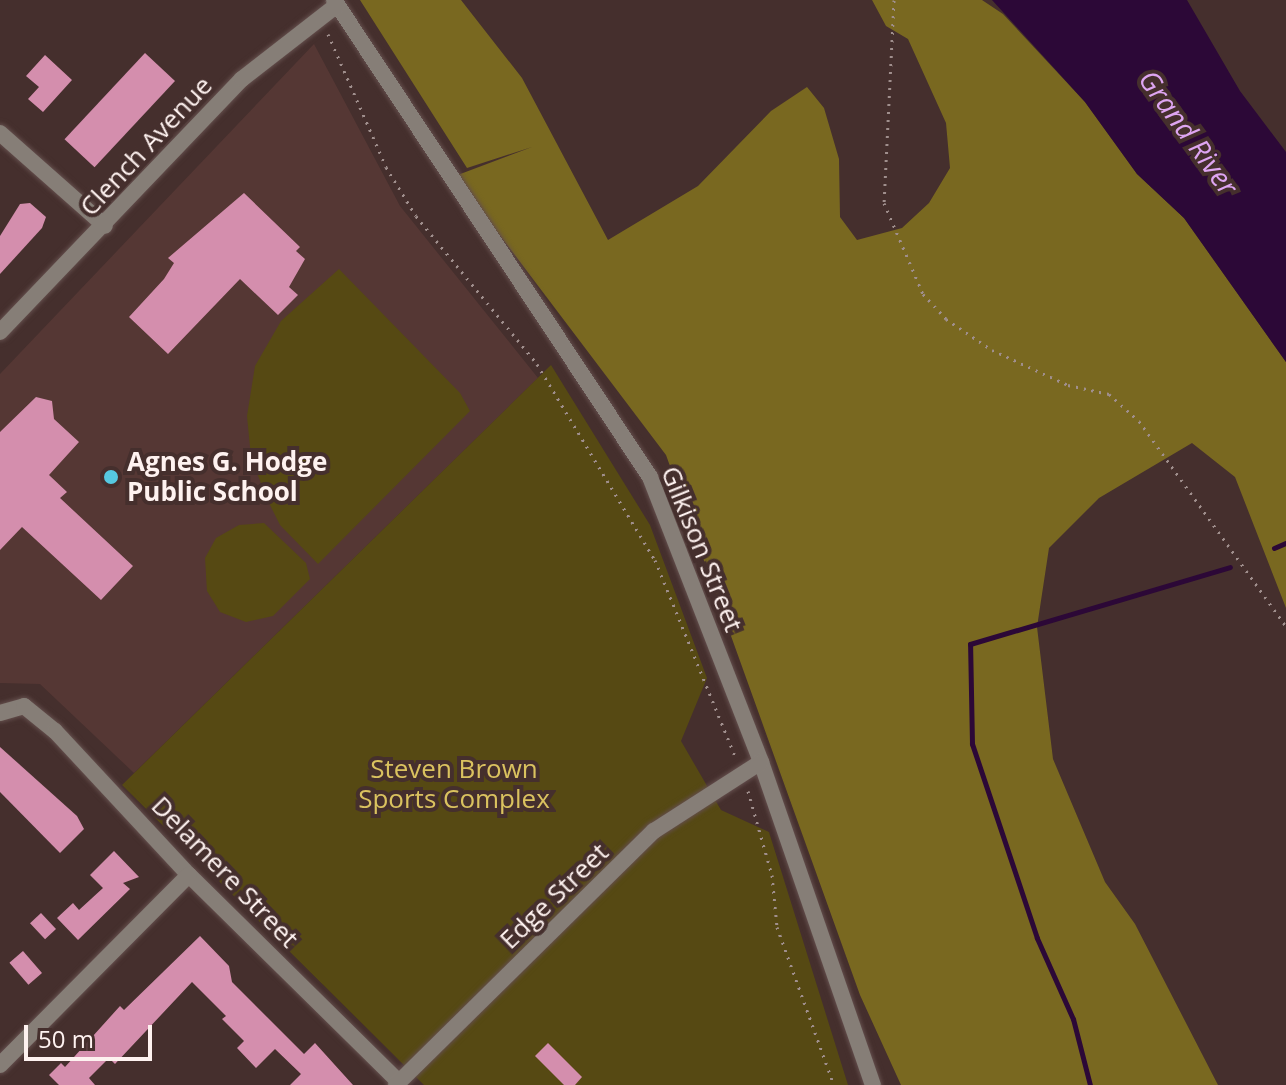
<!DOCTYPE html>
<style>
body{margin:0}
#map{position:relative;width:1286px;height:1085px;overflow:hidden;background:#452f2d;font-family:"Open Sans",sans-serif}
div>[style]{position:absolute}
.built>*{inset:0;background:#553734}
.green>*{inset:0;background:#564913}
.forest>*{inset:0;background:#796820}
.water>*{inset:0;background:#2c0837}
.stream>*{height:5px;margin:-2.5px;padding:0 2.5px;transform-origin:2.5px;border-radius:2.5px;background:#2c0837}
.building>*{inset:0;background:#d48ead;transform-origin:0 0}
.path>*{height:3px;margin-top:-1.5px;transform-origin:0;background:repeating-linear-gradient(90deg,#a08f8d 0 2px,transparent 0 8px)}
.roads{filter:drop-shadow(0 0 2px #634e4c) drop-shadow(0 0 2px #634e4c)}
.minor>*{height:16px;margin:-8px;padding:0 8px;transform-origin:8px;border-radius:8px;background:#867e77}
.dots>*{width:22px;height:22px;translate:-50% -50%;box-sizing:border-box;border:4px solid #452f2d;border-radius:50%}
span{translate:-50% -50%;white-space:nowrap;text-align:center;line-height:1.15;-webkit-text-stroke:8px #452f2d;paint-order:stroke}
.street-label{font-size:26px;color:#fef2f0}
.poi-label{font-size:26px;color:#fef2f0;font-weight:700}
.left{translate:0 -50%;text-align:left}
.park-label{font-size:26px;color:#dac25f}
.water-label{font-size:28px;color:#dea5f2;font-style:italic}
.scale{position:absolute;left:24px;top:1025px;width:128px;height:36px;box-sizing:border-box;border:4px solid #fef2f0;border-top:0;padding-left:10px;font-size:24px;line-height:28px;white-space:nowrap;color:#fef2f0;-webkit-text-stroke:6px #452f2d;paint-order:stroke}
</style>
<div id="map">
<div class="built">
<i style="clip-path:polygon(314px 44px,400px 206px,538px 378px,134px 773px,40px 684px,0 683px,0 374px)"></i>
</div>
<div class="green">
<i style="clip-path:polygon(339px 269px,460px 393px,470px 411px,318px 564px,280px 525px,267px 499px,251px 457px,247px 416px,255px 366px,281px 321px)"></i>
<i style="clip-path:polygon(551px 365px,650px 525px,707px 678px,681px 741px,721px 810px,769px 832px,848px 1085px,424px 1085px,122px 785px)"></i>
<i style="clip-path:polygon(264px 523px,306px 563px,310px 579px,273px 616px,246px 622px,220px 612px,207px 591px,205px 558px,216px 538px,239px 525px)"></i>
</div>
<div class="forest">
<i style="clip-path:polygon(360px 0,461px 0,522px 78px,608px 240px,698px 186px,771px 111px,807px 87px,824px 108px,839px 159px,840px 217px,857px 240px,902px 228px,929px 203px,950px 168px,946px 123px,908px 39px,886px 26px,872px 0,982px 0,1003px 14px,1085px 102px,1137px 174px,1184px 218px,1286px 362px,1286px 608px,1235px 477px,1192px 443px,1099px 498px,1049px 548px,1037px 627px,1053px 759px,1105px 882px,1135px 924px,1218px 1085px,901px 1085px,860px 995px,666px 455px,455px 176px,532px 147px,467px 168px)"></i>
</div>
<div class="water">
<i style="clip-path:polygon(992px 0,1187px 0,1240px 91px,1286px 152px,1286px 362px,1184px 218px,1137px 174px,1085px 102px)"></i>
</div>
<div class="stream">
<i style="left:1274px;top:548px;width:13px;rotate:-23deg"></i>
<i style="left:1090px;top:1085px;width:68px;rotate:-104.4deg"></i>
<i style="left:1073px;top:1019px;width:89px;rotate:-114deg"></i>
<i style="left:1037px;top:938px;width:205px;rotate:-108.5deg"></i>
<i style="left:972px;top:744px;width:100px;rotate:-91.1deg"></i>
<i style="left:970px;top:644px;width:271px;rotate:-16.5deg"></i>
</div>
<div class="building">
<i style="left:145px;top:53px;width:41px;height:118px;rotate:43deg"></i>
<i style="clip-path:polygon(45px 55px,72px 80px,43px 112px,28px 99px,39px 87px,26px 76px)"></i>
<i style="clip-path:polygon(244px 193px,300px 247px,296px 251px,305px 259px,289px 287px,298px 295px,278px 315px,240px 279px,168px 354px,129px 317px,164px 279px,174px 263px,168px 258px)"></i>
<i style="clip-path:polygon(30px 203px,46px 217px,42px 228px,0 274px,0 236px,20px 204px)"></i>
<i style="clip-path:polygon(36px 397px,52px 401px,54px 419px,79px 442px,49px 475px,67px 492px,60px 498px,133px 566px,101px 600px,22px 527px,0 550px,0 432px)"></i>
<i style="clip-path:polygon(0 747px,77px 816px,84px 829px,60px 853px,0 792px)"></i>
<i style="clip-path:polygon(114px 851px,139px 877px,123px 883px,130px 889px,78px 940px,57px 918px,73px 903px,79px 910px,103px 888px,90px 875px)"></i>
<i style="left:41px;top:913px;width:22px;height:15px;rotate:47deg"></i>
<i style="clip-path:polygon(200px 936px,229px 966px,232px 982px,304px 1054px,315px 1043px,353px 1085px,290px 1085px,301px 1074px,275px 1049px,256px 1068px,237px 1048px,244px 1041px,222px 1019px,226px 1016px,192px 982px,115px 1064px,109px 1058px,89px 1078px,95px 1085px,59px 1085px,49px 1075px,61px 1063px,65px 1067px,120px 1006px,124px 1010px)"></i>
<i style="left:23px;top:951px;width:29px;height:18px;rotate:49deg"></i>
<i style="clip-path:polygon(548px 1043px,582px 1077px,575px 1085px,564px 1085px,535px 1056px)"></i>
</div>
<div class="path">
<i style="left:894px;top:0;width:203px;rotate:92.8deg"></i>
<i style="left:884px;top:203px;width:99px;rotate:66.8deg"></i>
<i style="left:923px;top:294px;width:34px;rotate:47deg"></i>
<i style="left:946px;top:319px;width:55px;rotate:34deg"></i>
<i style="left:992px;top:350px;width:84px;rotate:24.7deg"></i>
<i style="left:1068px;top:385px;width:42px;rotate:12.4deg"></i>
<i style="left:1109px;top:394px;width:40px;rotate:42deg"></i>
<i style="left:1139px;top:421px;width:252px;rotate:54.4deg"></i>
<i style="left:328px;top:34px;width:145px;rotate:66.4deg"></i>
<i style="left:386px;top:167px;width:57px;rotate:58.5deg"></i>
<i style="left:416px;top:216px;width:191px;rotate:50.7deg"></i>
<i style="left:537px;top:364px;width:229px;rotate:59deg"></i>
<i style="left:655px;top:560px;width:214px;rotate:67.8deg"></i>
<i style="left:748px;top:791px;width:87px;rotate:74.1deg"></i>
<i style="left:772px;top:875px;width:52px;rotate:84.5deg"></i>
<i style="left:777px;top:927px;width:168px;rotate:70.2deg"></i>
</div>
<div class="roads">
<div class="minor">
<i style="left:334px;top:0;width:572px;rotate:56.48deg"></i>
<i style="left:650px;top:477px;width:306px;rotate:68.7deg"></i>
<i style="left:761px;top:762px;width:342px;rotate:70.9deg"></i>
<i style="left:0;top:133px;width:140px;rotate:41.5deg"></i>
<i style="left:0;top:332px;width:350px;rotate:-46.3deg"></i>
<i style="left:242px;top:79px;width:120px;rotate:-37.9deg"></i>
<i style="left:0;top:713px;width:25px;rotate:-16deg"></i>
<i style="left:24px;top:706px;width:40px;rotate:39deg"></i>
<i style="left:55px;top:731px;width:197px;rotate:47.1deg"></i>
<i style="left:189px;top:875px;width:295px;rotate:44.6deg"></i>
<i style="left:0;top:1065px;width:268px;rotate:-45.2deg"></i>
<i style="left:396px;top:1085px;width:362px;rotate:-44.6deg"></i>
<i style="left:654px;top:831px;width:127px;rotate:-32.8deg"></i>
</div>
</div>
<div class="dots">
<i style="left:111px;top:477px;background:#56c9e1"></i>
</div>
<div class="street-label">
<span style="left:146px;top:146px;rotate:-47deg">Clench Avenue</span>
<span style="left:702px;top:549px;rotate:68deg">Gilkison Street</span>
<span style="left:225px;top:872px;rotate:46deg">Delamere Street</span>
<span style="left:554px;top:896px;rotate:-44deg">Edge Street</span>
</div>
<div class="poi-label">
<span class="left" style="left:127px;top:477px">Agnes G. Hodge<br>Public School</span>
</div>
<div class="park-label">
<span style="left:454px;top:784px">Steven Brown<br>Sports Complex</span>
</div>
<div class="water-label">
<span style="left:1189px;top:132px;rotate:54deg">Grand River</span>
</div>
<div class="scale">50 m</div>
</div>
